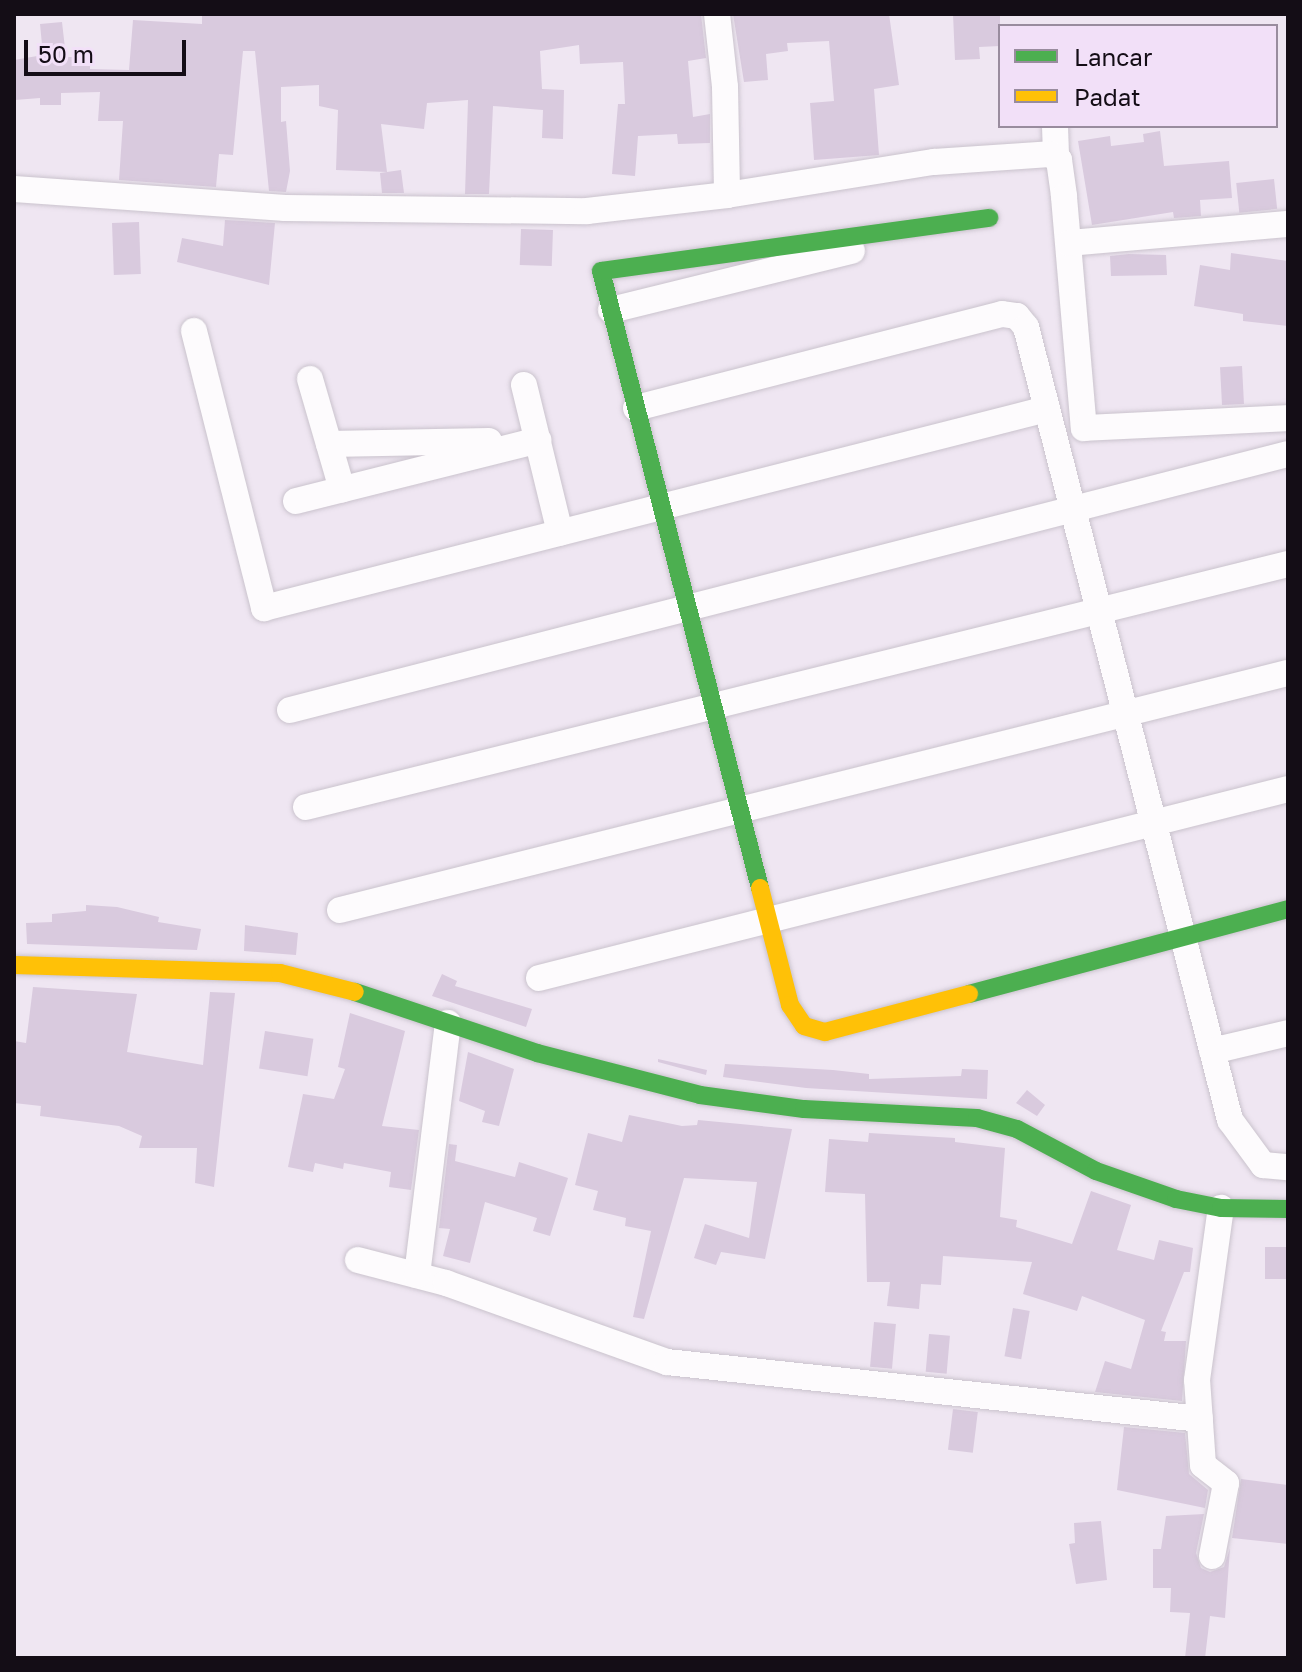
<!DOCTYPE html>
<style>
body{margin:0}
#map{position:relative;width:1302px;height:1672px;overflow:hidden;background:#efe6f2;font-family:"Golos Text",sans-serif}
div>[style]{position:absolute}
.building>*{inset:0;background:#d9cade;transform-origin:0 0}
.roads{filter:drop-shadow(0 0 2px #cac3cd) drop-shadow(0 0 2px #cac3cd)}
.street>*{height:26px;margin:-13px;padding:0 13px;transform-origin:13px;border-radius:13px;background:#fdfbfd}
.fast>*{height:18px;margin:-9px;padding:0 9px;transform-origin:9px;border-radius:9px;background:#4caf50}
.slow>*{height:18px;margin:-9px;padding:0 9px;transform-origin:9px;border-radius:9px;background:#ffc107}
span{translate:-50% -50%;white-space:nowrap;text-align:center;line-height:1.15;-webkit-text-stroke:7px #f2e0f8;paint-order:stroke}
.frame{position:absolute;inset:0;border:16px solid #140d16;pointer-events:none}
.legend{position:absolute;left:998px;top:24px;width:280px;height:104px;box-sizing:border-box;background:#f2e0f8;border:2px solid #998c9e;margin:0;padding:10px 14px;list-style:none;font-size:24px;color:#140d16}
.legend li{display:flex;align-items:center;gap:16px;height:40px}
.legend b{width:40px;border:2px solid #998c9e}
.scale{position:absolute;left:24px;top:40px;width:162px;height:36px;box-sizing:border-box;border:4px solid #140d16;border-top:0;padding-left:10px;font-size:24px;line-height:28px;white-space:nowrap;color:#140d16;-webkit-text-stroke:6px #f2e0f8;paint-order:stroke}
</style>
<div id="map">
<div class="building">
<i style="clip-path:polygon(202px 14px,701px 14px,706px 58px,688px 61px,693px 117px,710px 114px,710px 143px,678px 144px,677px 134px,638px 136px,635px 176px,612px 174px,618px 104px,625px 104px,623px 62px,580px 64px,579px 45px,540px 51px,542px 89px,564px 90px,563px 139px,542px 138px,543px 110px,493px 106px,489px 194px,465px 194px,468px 100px,427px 103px,424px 129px,381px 124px,387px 172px,336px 170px,338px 110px,319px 106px,319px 85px,281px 87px,281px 122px,286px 121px,290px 171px,286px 192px,269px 191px,255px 51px,243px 51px,233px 155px,219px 154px,216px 187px,119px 180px,123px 121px,98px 121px,100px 92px,61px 93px,61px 105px,40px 105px,40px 98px,15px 100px,14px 60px,43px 55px,40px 24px,62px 22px,66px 57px,90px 57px,90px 69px,129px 70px,133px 20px,202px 24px)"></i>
<i style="clip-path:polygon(733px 14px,889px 14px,899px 85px,874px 89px,879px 155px,814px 160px,810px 103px,834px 101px,829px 41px,787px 43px,788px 51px,766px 54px,768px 80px,744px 82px)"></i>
<i style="clip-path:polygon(953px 14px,1000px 14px,1000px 46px,979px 47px,980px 59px,955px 60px)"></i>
<i style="clip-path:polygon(1160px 131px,1164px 166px,1229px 161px,1232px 198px,1200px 200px,1201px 216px,1174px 218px,1173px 212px,1092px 225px,1078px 141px,1110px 136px,1111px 146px,1144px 142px,1143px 134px)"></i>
<i style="clip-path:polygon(401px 170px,404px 193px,382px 193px,380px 173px)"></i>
<i style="left:1274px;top:179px;width:30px;height:38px;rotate:84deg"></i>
<i style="clip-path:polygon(225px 220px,275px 223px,269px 285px,177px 262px,182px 238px,223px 246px)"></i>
<i style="left:139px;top:222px;width:52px;height:27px;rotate:88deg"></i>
<i style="left:521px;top:229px;width:32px;height:36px;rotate:2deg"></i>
<i style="clip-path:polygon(1231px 253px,1288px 261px,1288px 326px,1243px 321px,1243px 314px,1194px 306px,1200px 265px,1230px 270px)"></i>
<i style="clip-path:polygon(1129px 254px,1166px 255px,1167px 275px,1111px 276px,1110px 256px)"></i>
<i style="left:1242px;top:366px;width:38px;height:22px;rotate:87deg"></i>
<i style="clip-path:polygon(86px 905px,117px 907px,159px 917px,158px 922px,201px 929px,197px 950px,27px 944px,26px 923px,52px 922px,52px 914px,86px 911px)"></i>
<i style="clip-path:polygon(245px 925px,298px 933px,296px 955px,244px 951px)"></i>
<i style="clip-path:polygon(442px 974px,457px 981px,455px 986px,532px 1009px,526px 1027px,432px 996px)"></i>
<i style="clip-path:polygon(33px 987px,137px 994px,127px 1052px,203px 1065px,210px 992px,235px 993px,214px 1187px,195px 1183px,197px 1148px,139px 1148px,142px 1136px,119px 1126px,40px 1116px,41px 1106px,14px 1103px,14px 1041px,26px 1043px)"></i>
<i style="clip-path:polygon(350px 1013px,405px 1031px,382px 1126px,419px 1130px,411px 1190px,389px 1187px,391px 1172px,344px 1163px,343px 1169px,315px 1163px,313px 1172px,288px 1167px,303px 1094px,334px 1099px,345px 1069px,338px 1067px)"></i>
<i style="left:265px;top:1031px;width:49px;height:38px;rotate:9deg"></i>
<i style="clip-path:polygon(468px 1052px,514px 1069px,499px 1126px,482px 1122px,485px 1111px,459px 1101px)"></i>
<i style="clip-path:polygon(658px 1059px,707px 1070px,706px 1075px,658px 1062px)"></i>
<i style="clip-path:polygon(725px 1064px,833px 1070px,869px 1074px,869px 1079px,961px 1076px,962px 1069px,988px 1070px,987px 1099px,806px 1088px,723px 1077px)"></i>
<i style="clip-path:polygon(1027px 1090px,1045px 1105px,1037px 1116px,1016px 1103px)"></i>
<i style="clip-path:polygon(629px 1115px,682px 1126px,697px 1125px,698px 1120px,792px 1129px,765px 1259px,721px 1252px,716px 1265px,694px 1258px,705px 1224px,749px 1238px,757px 1182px,684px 1178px,644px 1319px,633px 1317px,651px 1231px,625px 1226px,626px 1218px,593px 1210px,598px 1191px,575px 1185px,588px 1133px,622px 1142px)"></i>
<i style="clip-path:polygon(869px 1133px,955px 1138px,955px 1142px,1005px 1148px,1000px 1217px,1017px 1220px,1016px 1227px,1072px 1244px,1091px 1191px,1131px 1205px,1117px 1250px,1154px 1260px,1159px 1240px,1193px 1248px,1190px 1272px,1184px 1272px,1161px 1331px,1166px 1332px,1164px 1341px,1186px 1341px,1182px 1401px,1095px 1392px,1105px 1361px,1131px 1369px,1145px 1320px,1082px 1296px,1077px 1311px,1023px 1294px,1032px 1262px,943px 1256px,941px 1285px,921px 1284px,919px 1309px,887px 1306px,890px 1282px,867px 1282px,865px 1194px,825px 1192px,829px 1139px,868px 1142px)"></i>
<i style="clip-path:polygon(449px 1144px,457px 1145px,455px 1161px,515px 1177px,519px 1162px,568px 1178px,550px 1236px,533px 1231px,537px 1218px,485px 1202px,470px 1263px,443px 1256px,450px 1229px,439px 1228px)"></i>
<i style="left:1265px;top:1247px;width:23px;height:32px"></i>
<i style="left:1013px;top:1308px;width:17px;height:49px;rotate:10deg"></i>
<i style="left:874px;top:1322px;width:22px;height:45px;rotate:5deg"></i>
<i style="left:929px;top:1334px;width:21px;height:38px;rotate:5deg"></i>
<i style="left:953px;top:1409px;width:25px;height:41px;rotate:7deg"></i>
<i style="clip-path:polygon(1124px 1427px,1185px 1433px,1189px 1474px,1208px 1490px,1205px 1508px,1117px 1490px)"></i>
<i style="clip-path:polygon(1241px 1479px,1288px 1485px,1288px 1544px,1232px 1538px)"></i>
<i style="clip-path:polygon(1204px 1514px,1196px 1553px,1201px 1568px,1210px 1572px,1224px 1567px,1230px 1548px,1225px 1618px,1210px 1616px,1205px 1658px,1185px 1658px,1190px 1613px,1170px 1612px,1171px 1588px,1153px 1588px,1153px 1549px,1161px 1549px,1166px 1516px)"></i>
<i style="clip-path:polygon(1101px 1521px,1107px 1580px,1076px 1584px,1069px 1544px,1075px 1543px,1074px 1523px)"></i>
</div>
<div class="roads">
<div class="street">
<i style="left:717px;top:14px;width:73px;rotate:83.7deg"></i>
<i style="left:725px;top:87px;width:108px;rotate:88.9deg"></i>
<i style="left:1055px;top:126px;width:29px;rotate:88deg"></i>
<i style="left:14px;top:189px;width:272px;rotate:4deg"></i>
<i style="left:285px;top:208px;width:302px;rotate:0.6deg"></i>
<i style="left:587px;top:211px;width:141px;rotate:-6.5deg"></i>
<i style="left:727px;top:195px;width:210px;rotate:-9.1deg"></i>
<i style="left:934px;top:162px;width:116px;rotate:-3.9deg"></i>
<i style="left:1050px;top:154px;width:11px;rotate:34deg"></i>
<i style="left:1059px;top:160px;width:37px;rotate:82deg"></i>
<i style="left:1064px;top:197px;width:232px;rotate:85.1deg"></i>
<i style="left:1084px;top:428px;width:204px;rotate:-2.8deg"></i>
<i style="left:1069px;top:243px;width:220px;rotate:-5deg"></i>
<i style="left:611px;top:310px;width:248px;rotate:-13.8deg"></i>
<i style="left:194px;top:331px;width:286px;rotate:75.8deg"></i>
<i style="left:264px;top:608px;width:808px;rotate:-14.26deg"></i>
<i style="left:310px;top:379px;width:115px;rotate:73.8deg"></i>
<i style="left:524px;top:385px;width:152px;rotate:76.3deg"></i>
<i style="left:636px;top:408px;width:378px;rotate:-14.4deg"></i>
<i style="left:1002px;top:314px;width:15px;rotate:8deg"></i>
<i style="left:1017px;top:316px;width:14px;rotate:51deg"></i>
<i style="left:1026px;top:327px;width:819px;rotate:75.57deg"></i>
<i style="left:1230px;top:1120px;width:56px;rotate:53.7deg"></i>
<i style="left:1263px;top:1165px;width:25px;rotate:5deg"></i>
<i style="left:329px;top:444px;width:160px;rotate:-1.1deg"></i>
<i style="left:296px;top:501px;width:250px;rotate:-14.1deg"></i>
<i style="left:290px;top:710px;width:1030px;rotate:-14.39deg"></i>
<i style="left:306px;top:807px;width:1012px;rotate:-13.9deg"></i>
<i style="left:340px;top:910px;width:977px;rotate:-14.04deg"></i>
<i style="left:539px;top:978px;width:772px;rotate:-14.16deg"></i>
<i style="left:1212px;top:1051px;width:78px;rotate:-13.3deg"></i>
<i style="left:358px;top:1260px;width:91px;rotate:14.6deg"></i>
<i style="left:446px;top:1283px;width:235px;rotate:19.7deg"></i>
<i style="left:667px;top:1362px;width:536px;rotate:6.1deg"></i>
<i style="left:417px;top:1275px;width:254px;rotate:-83deg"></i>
<i style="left:1212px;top:1556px;width:74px;rotate:-79.1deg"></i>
<i style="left:1226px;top:1483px;width:29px;rotate:-142deg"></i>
<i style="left:1203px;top:1465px;width:85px;rotate:-94deg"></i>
<i style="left:1197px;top:1380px;width:174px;rotate:-82.1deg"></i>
</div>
<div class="fast">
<i style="left:760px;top:888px;width:637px;rotate:-104.45deg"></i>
<i style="left:601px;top:271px;width:392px;rotate:-7.8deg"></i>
<i style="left:355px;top:992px;width:192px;rotate:18.5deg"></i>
<i style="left:537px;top:1053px;width:168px;rotate:14.4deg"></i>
<i style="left:700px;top:1095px;width:105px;rotate:7.7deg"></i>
<i style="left:804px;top:1109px;width:173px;rotate:3deg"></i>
<i style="left:977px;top:1118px;width:41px;rotate:15.4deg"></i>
<i style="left:1017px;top:1129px;width:89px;rotate:28deg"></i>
<i style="left:1096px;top:1171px;width:85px;rotate:19.3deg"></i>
<i style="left:1176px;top:1199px;width:46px;rotate:11.3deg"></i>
<i style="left:1221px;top:1208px;width:67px;rotate:0.9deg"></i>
<i style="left:969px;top:994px;width:330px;rotate:-14.9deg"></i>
</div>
<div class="slow">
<i style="left:760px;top:888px;width:121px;rotate:75.6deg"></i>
<i style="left:790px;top:1005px;width:25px;rotate:56deg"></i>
<i style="left:804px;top:1026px;width:22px;rotate:16deg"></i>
<i style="left:825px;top:1032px;width:149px;rotate:-14.8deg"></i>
<i style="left:14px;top:965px;width:266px;rotate:1.7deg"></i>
<i style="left:280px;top:973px;width:77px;rotate:14.2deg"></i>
</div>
</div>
<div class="frame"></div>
<ul class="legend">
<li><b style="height:10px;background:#4caf50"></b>Lancar</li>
<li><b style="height:10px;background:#ffc107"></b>Padat</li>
</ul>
<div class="scale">50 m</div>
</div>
